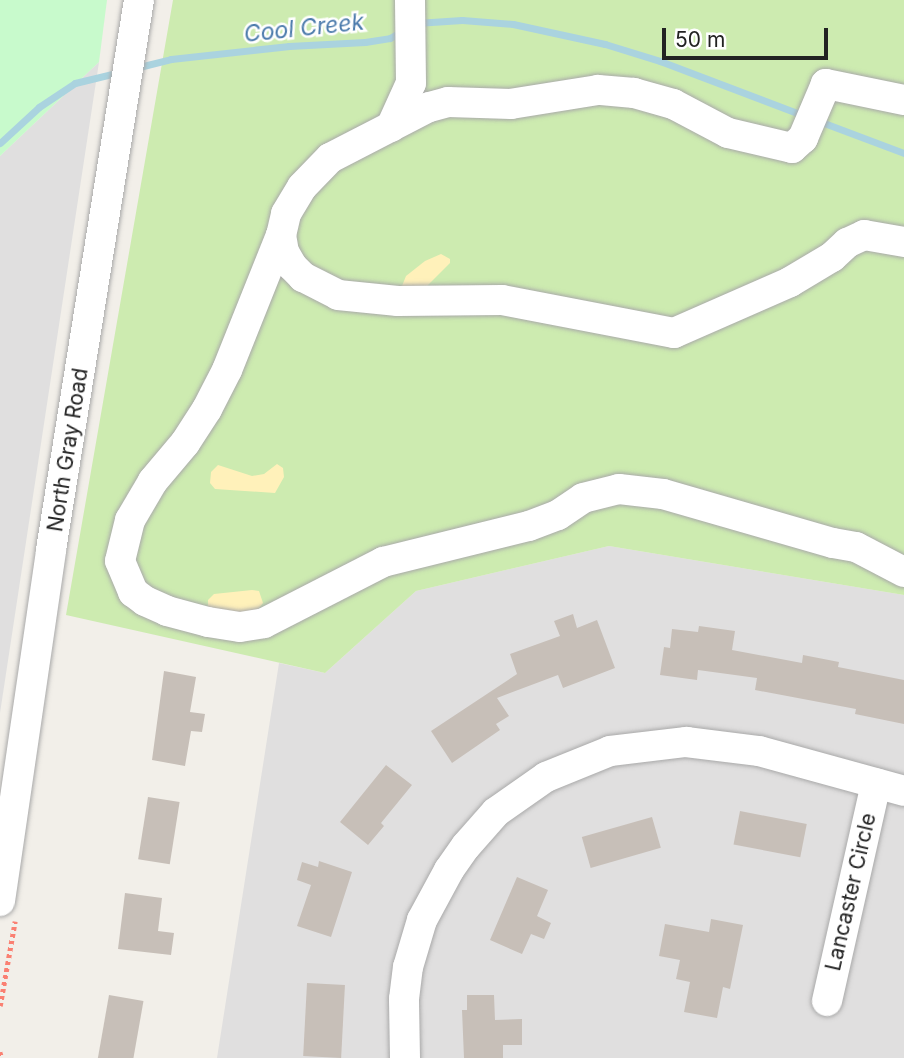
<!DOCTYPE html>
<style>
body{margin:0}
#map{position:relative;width:904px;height:1058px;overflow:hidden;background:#f2efe9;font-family:Inter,sans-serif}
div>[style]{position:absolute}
.residential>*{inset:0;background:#e0dfdf}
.grass>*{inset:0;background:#cdebb0}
.sand>*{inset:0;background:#fff1ba}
.park>*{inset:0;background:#c8facc}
.stream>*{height:7px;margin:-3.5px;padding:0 3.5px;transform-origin:3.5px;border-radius:3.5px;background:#aad3df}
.building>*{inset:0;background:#c7bfb8;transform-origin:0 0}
.path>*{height:4.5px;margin-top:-2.25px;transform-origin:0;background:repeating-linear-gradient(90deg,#fa8072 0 3.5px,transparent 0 7px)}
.roads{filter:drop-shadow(0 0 2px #a9a9a9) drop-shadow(0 0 2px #a9a9a9)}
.minor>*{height:30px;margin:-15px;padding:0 15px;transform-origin:15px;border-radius:15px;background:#fff}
span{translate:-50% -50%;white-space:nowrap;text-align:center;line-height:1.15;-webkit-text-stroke:5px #fff;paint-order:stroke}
.street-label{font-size:21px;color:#222}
.water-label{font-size:23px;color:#4a7aab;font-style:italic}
.scale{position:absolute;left:662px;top:28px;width:166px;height:32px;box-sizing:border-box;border:4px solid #222;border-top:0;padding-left:9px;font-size:21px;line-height:24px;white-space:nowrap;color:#222;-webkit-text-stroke:5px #fff;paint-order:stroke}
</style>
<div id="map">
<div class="residential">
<i style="clip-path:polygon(99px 62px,0 713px,0 156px)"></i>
<i style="clip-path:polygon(609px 546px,904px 595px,904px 1058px,217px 1058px,279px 663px,325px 673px,416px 591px)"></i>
</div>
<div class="grass">
<i style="clip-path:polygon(173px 0,904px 0,904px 595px,609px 546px,416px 591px,325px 673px,66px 615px)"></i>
</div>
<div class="sand">
<i style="clip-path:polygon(441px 254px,450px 259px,450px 263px,423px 290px,402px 286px,406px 276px,425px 261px)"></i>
<i style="clip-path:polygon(277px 464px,283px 468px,284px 477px,275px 493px,215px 489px,210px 483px,211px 472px,218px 465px,252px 476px,264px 474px)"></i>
<i style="clip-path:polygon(252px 590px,259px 591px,263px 603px,250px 619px,214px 614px,208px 606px,208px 600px,214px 594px)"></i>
</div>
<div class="park">
<i style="clip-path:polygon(0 0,107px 0,99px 62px,0 156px)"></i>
</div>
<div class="stream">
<i style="left:416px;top:23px;width:46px;rotate:-3.7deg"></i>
<i style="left:462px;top:20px;width:51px;rotate:4.5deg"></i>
<i style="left:513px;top:24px;width:94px;rotate:12.3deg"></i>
<i style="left:605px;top:44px;width:58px;rotate:17.2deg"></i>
<i style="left:660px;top:61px;width:155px;rotate:20.8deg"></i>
<i style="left:135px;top:68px;width:37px;rotate:-14deg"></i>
<i style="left:171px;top:59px;width:119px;rotate:-6.3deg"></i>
<i style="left:289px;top:46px;width:76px;rotate:-3deg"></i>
<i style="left:365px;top:42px;width:25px;rotate:-9deg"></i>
<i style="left:390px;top:38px;width:14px;rotate:-30deg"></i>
<i style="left:816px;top:120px;width:94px;rotate:20.6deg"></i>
<i style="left:0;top:143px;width:53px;rotate:-42.7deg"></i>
<i style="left:39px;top:107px;width:43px;rotate:-33.7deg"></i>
<i style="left:75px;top:83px;width:46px;rotate:-13.7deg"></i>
</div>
<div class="building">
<i style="clip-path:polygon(573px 614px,577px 628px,597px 620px,615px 668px,563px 688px,558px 675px,497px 698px,509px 716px,496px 724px,500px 730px,452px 763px,431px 731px,517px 674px,510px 654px,560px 636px,554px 621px)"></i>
<i style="clip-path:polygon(699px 626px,735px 631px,732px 650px,802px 663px,803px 655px,839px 662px,838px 667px,904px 680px,904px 724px,855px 714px,856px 709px,755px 690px,757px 678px,698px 670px,697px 680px,660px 675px,664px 647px,670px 648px,672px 629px,698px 632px)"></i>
<i style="clip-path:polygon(164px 671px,196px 677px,190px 712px,205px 714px,202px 732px,191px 731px,185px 766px,152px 760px)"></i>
<i style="clip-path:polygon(386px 765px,412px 785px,381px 823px,384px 826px,368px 845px,340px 822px)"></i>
<i style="left:148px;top:797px;width:32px;height:63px;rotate:9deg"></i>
<i style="left:740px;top:811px;width:68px;height:34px;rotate:11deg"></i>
<i style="left:652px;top:817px;width:32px;height:73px;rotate:74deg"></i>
<i style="clip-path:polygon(319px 861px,352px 872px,331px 937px,297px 926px,311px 885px,297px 880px,302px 862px,318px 867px)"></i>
<i style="clip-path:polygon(517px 877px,548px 890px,537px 916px,551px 923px,544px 939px,531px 934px,522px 954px,490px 940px)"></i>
<i style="clip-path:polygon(125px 893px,162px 898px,158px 931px,174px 933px,171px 955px,118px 949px)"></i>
<i style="clip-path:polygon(711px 919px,743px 925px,730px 989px,723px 987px,717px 1018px,684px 1012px,690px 982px,676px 979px,680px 960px,659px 956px,665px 924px,709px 932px)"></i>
<i style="left:307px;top:983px;width:38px;height:73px;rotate:3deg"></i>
<i style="left:109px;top:995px;width:35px;height:64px;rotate:10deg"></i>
<i style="clip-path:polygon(467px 995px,494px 995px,495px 1020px,522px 1019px,522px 1045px,503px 1045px,503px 1058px,464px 1058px,462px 1010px,467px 1010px)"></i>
</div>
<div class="path">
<i style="left:0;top:1006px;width:86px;rotate:-80deg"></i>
<i style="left:0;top:1052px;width:6px;rotate:72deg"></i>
</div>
<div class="roads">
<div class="minor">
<i style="left:904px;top:100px;width:80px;rotate:-168.4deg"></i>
<i style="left:826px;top:84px;width:59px;rotate:113.1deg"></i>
<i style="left:803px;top:138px;width:15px;rotate:138deg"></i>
<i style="left:792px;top:148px;width:66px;rotate:-166.8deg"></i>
<i style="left:728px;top:133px;width:62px;rotate:-152.2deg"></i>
<i style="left:673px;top:104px;width:41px;rotate:-164.2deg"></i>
<i style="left:634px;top:93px;width:36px;rotate:-175deg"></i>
<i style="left:598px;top:90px;width:88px;rotate:170.9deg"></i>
<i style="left:511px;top:104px;width:63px;rotate:-178.2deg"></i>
<i style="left:448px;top:102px;width:20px;rotate:165deg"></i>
<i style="left:429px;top:107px;width:111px;rotate:152.7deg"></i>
<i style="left:330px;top:158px;width:40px;rotate:134deg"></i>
<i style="left:302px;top:187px;width:31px;rotate:121deg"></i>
<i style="left:286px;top:214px;width:22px;rotate:103deg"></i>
<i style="left:281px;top:235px;width:17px;rotate:80deg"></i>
<i style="left:284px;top:252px;width:16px;rotate:60deg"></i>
<i style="left:292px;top:266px;width:16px;rotate:45deg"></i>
<i style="left:303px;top:277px;width:39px;rotate:27deg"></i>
<i style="left:338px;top:295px;width:60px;rotate:5.7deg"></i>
<i style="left:398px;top:301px;width:104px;rotate:-0.6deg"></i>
<i style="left:502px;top:300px;width:175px;rotate:10.9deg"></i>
<i style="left:674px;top:333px;width:127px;rotate:-23.7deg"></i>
<i style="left:790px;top:282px;width:49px;rotate:-30.8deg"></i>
<i style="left:832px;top:257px;width:21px;rotate:-43deg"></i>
<i style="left:847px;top:243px;width:19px;rotate:-25deg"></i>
<i style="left:864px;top:235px;width:41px;rotate:9.9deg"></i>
<i style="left:391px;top:127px;width:48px;rotate:-65.6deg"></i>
<i style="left:411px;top:83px;width:83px;rotate:-90.7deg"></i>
<i style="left:281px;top:235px;width:145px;rotate:111.8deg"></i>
<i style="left:227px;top:370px;width:44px;rotate:117.1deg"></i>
<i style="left:207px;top:409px;width:40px;rotate:122.9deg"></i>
<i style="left:185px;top:443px;width:50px;rotate:130.1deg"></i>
<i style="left:153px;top:481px;width:45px;rotate:120.5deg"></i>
<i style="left:130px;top:520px;width:42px;rotate:103.7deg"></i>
<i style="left:120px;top:561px;width:34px;rotate:67deg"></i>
<i style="left:133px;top:592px;width:15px;rotate:37deg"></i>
<i style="left:145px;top:601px;width:24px;rotate:24deg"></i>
<i style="left:167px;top:611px;width:42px;rotate:15deg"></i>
<i style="left:208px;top:622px;width:32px;rotate:9deg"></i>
<i style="left:240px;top:627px;width:24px;rotate:-9deg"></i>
<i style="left:264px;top:623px;width:134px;rotate:-27.1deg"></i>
<i style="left:383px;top:562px;width:150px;rotate:-13.9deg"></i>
<i style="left:529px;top:526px;width:31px;rotate:-21deg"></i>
<i style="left:558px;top:515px;width:30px;rotate:-34deg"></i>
<i style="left:583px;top:498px;width:37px;rotate:-14deg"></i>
<i style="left:619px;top:489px;width:44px;rotate:6.5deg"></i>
<i style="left:663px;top:494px;width:177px;rotate:16.1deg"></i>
<i style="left:833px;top:543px;width:23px;rotate:10deg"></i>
<i style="left:856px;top:547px;width:54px;rotate:27.5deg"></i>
<i style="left:0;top:901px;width:355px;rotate:-81.7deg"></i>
<i style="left:51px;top:550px;width:557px;rotate:-80.91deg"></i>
<i style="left:827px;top:1001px;width:223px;rotate:-77.3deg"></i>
<i style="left:405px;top:1058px;width:59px;rotate:-91deg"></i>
<i style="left:404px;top:999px;width:32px;rotate:-83deg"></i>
<i style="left:408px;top:967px;width:49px;rotate:-73.4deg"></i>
<i style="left:422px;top:920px;width:57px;rotate:-61.6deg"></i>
<i style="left:449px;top:870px;width:29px;rotate:-55deg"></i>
<i style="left:466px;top:846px;width:45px;rotate:-48.6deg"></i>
<i style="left:496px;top:812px;width:61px;rotate:-35deg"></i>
<i style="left:546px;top:777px;width:69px;rotate:-22.1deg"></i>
<i style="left:610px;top:751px;width:77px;rotate:-6.8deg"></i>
<i style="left:686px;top:742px;width:74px;rotate:7deg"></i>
<i style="left:759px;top:751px;width:150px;rotate:15.4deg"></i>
</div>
</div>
<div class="street-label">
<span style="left:68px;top:450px;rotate:-81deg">North Gray Road</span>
<span style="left:851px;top:892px;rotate:-77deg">Lancaster Circle</span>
</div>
<div class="water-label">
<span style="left:304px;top:28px;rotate:-6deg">Cool Creek</span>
</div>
<div class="scale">50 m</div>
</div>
